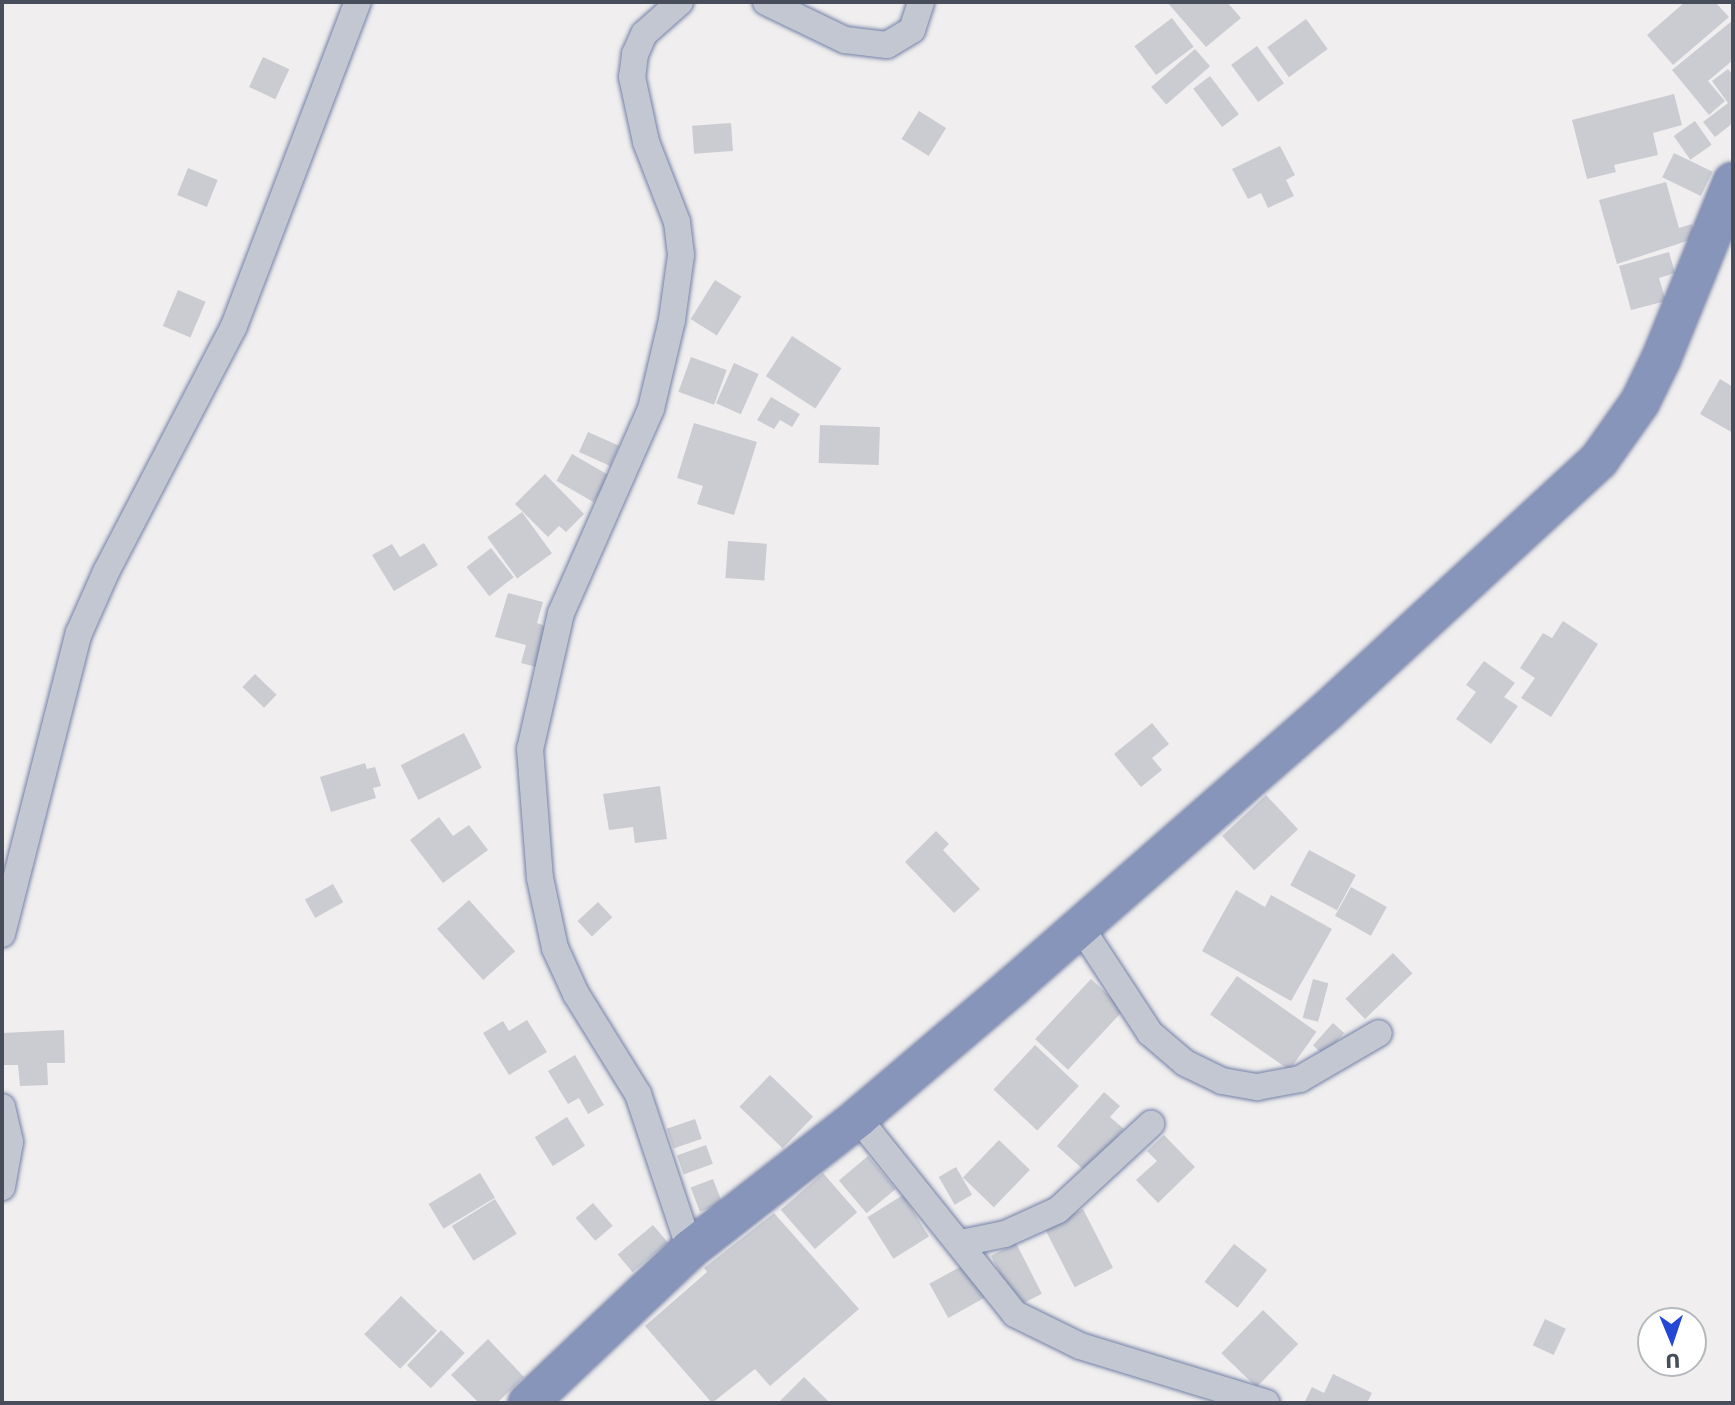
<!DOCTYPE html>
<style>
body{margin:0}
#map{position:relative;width:1735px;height:1405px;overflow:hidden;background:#f0eeee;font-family:"DejaVu Sans",sans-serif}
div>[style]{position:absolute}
.building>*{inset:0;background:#cbccd2;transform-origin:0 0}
.roads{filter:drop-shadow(0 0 2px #7380a6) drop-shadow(0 0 2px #7380a6)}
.street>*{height:26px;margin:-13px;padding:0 13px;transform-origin:13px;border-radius:13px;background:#c2c7d2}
.highway>*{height:38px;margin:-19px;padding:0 19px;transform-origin:19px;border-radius:19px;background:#8895ba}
span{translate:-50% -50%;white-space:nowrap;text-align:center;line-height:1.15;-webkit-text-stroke:5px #fff;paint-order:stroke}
.frame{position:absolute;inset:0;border:4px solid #474d5a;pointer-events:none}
.north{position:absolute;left:1637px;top:1307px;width:70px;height:70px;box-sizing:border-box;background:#fff;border:2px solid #b5b8bd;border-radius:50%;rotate:178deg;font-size:19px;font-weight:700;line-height:28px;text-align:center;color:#474d5a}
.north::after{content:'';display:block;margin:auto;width:24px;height:32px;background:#2448d5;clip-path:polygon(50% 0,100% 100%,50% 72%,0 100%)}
</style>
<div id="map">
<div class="building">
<i style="clip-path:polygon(1167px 2px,1227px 2px,1241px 18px,1206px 47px)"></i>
<i style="clip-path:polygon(1685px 2px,1715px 2px,1729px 17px,1673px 65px,1647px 35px)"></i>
<i style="left:1172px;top:18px;width:36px;height:47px;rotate:53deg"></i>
<i style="left:1306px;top:19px;width:37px;height:48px;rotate:54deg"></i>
<i style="clip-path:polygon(1733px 20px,1733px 60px,1708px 81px,1725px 101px,1709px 115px,1672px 70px)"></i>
<i style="left:1257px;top:46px;width:46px;height:32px;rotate:54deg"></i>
<i style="left:1195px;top:49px;width:23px;height:58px;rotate:49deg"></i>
<i style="left:263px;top:57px;width:29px;height:33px;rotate:25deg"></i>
<i style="clip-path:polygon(1728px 69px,1733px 75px,1733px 123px,1715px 137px,1703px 122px,1728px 103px,1712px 81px)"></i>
<i style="left:1210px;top:76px;width:48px;height:21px;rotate:53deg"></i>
<i style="clip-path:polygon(1674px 94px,1682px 125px,1653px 133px,1658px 155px,1614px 165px,1616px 172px,1587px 179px,1572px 120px)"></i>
<i style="left:919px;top:111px;width:32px;height:33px;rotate:32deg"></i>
<i style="left:1695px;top:121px;width:29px;height:26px;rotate:55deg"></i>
<i style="left:731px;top:123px;width:28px;height:39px;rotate:86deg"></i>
<i style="clip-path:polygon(1280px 146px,1295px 175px,1286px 180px,1294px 196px,1268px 208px,1261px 193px,1248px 199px,1232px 169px)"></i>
<i style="left:1674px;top:153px;width:43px;height:27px;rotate:26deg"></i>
<i style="left:188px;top:168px;width:32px;height:29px;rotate:22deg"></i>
<i style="clip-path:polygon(1666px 182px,1679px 228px,1692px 224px,1696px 238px,1617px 264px,1599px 200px)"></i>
<i style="clip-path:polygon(1669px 252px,1675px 273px,1659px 278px,1666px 301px,1631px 310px,1619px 266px)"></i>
<i style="left:715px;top:280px;width:31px;height:46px;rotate:32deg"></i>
<i style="left:178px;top:290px;width:30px;height:39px;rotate:23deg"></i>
<i style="left:792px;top:336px;width:59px;height:48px;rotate:33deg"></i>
<i style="left:691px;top:357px;width:38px;height:37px;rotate:20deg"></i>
<i style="left:734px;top:363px;width:27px;height:44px;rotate:24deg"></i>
<i style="clip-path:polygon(1720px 379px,1733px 387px,1733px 433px,1700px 414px)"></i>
<i style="clip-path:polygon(771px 397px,800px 414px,792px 427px,780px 420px,774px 429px,757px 420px)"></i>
<i style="clip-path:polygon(694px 423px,757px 442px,734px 515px,697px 504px,703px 486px,677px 478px)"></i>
<i style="left:820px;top:425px;width:60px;height:38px;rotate:2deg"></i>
<i style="left:588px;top:432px;width:34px;height:22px;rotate:24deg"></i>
<i style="left:572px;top:454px;width:43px;height:31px;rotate:30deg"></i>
<i style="clip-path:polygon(545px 474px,584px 514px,566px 532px,559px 526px,548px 537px,515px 504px)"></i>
<i style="left:522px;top:512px;width:51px;height:43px;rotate:54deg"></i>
<i style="left:728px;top:541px;width:39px;height:37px;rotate:4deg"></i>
<i style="clip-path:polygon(424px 543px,438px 565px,394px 591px,372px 555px,392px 544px,400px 557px)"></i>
<i style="left:491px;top:548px;width:37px;height:31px;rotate:52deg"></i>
<i style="clip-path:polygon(508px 593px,543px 602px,537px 623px,548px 627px,536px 667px,521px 663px,526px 645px,495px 637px)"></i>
<i style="clip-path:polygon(1563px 621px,1598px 644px,1551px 717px,1521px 698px,1535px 678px,1520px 668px,1543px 633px,1552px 638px)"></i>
<i style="clip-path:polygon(1484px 661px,1515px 683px,1504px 697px,1518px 706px,1491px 744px,1456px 719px,1476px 692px,1466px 685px)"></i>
<i style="left:255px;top:674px;width:30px;height:18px;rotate:44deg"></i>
<i style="clip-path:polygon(1152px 723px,1169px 744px,1152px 758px,1162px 770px,1141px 787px,1114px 754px)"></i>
<i style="left:464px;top:733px;width:39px;height:71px;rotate:63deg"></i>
<i style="clip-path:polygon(365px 763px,367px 769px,375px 767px,381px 786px,373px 788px,376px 798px,331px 812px,320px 777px)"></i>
<i style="clip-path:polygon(660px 786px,667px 839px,635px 843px,633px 827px,609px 830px,603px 794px)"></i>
<i style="left:1266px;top:795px;width:47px;height:60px;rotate:47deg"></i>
<i style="clip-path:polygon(439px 817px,453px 836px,469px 825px,488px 850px,443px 883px,410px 840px)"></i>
<i style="clip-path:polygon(936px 831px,949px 844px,943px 850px,980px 889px,954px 913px,905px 862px)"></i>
<i style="left:1309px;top:850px;width:53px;height:40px;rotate:28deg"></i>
<i style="left:333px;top:884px;width:21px;height:32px;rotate:61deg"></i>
<i style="left:1351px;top:887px;width:41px;height:33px;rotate:29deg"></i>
<i style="clip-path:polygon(1236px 890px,1265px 907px,1271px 895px,1332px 929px,1291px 1001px,1202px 951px)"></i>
<i style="left:469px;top:900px;width:69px;height:43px;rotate:48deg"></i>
<i style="left:598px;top:902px;width:21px;height:28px;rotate:47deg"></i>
<i style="left:1393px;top:953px;width:28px;height:66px;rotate:46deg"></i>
<i style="left:1237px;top:976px;width:97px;height:47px;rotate:35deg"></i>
<i style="left:1091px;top:979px;width:45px;height:82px;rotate:43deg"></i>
<i style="left:1313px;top:979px;width:16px;height:40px;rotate:15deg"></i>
<i style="clip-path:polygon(527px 1020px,547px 1052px,509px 1075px,483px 1033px,503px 1021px,509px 1031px)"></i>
<i style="left:1333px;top:1023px;width:15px;height:30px;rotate:42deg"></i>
<i style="clip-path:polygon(64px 1030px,65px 1063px,47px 1063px,48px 1085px,20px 1086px,18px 1065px,3px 1065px,2px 1033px)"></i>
<i style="left:1035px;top:1045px;width:60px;height:61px;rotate:43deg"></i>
<i style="clip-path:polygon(575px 1055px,604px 1105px,588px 1114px,579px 1098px,568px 1104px,548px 1071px)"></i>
<i style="left:770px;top:1075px;width:60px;height:44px;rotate:44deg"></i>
<i style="clip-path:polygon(1104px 1092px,1120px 1106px,1110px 1117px,1124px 1129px,1086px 1172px,1057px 1146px)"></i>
<i style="left:567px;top:1117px;width:34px;height:38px;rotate:58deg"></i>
<i style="left:695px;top:1119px;width:21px;height:30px;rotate:71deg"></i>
<i style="clip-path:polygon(1164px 1135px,1195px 1167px,1158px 1203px,1136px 1180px,1157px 1161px,1147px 1151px)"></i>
<i style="left:999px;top:1140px;width:43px;height:52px;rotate:44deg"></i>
<i style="left:706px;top:1145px;width:20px;height:31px;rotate:70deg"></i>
<i style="left:868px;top:1156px;width:43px;height:38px;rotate:50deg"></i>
<i style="left:956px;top:1167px;width:32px;height:20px;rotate:60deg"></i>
<i style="left:480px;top:1173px;width:29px;height:60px;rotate:59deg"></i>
<i style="left:823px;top:1173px;width:52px;height:56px;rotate:49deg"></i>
<i style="left:713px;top:1179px;width:26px;height:24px;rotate:69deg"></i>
<i style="left:903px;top:1195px;width:49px;height:42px;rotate:58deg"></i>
<i style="left:495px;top:1199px;width:41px;height:51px;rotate:58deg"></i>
<i style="left:593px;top:1203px;width:30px;height:23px;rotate:49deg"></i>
<i style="left:1083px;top:1209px;width:66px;height:43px;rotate:63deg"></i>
<i style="clip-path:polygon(774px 1213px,859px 1309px,770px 1386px,755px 1369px,712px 1403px,645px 1326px,707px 1272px,704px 1268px)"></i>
<i style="left:653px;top:1225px;width:23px;height:46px;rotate:50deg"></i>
<i style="left:1016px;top:1243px;width:57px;height:28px;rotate:63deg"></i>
<i style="left:1234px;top:1244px;width:42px;height:48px;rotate:38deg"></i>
<i style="left:967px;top:1263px;width:39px;height:43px;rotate:61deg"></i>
<i style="left:401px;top:1296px;width:50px;height:53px;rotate:44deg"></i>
<i style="left:1263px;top:1310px;width:49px;height:60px;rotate:44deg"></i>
<i style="left:1545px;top:1319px;width:23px;height:29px;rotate:25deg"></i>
<i style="left:441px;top:1330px;width:33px;height:49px;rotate:44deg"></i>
<i style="clip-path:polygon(488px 1339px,524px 1377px,497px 1403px,479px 1403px,451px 1375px)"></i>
<i style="clip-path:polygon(1333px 1374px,1372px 1393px,1367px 1403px,1304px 1403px,1312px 1387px,1324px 1393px)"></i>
<i style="clip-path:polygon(804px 1377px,830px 1403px,778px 1403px)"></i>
</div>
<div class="roads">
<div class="street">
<i style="left:680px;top:2px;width:48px;rotate:138.4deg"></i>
<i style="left:644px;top:34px;width:22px;rotate:114deg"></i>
<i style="left:635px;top:54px;width:23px;rotate:97deg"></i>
<i style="left:632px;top:77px;width:66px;rotate:77.8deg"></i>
<i style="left:646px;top:142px;width:86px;rotate:68.8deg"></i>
<i style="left:677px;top:222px;width:33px;rotate:83deg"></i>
<i style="left:681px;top:255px;width:66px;rotate:97.9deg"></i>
<i style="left:672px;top:320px;width:91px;rotate:103.3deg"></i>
<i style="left:651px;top:409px;width:223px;rotate:113.8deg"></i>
<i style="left:561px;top:613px;width:139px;rotate:102.8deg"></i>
<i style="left:530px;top:749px;width:129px;rotate:85.6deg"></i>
<i style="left:540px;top:878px;width:72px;rotate:77.9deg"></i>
<i style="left:555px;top:948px;width:51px;rotate:65.5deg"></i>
<i style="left:576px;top:994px;width:118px;rotate:58.2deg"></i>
<i style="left:638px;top:1094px;width:163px;rotate:71.5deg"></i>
<i style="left:766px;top:2px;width:88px;rotate:25.7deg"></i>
<i style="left:845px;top:40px;width:42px;rotate:6.8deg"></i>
<i style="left:887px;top:45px;width:29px;rotate:-31deg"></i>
<i style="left:912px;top:30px;width:29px;rotate:-72deg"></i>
<i style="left:1080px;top:926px;width:128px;rotate:56.8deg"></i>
<i style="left:1150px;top:1033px;width:46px;rotate:40.6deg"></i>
<i style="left:1185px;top:1063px;width:41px;rotate:25.9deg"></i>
<i style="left:1222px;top:1081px;width:36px;rotate:10deg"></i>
<i style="left:1257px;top:1087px;width:44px;rotate:-10.5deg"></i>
<i style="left:1300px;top:1079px;width:91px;rotate:-30.2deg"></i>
<i style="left:2px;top:934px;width:311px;rotate:-75.7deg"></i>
<i style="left:79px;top:633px;width:67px;rotate:-66.1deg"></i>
<i style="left:106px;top:572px;width:277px;rotate:-62.5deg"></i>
<i style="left:234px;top:326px;width:347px;rotate:-69.1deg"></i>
<i style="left:2px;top:1107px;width:36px;rotate:77deg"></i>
<i style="left:10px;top:1142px;width:46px;rotate:100.1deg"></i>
<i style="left:858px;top:1118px;width:251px;rotate:51.3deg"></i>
<i style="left:1015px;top:1314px;width:72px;rotate:26.2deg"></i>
<i style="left:1080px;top:1346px;width:195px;rotate:17deg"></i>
<i style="left:961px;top:1243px;width:45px;rotate:-11.6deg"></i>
<i style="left:1005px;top:1234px;width:58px;rotate:-24.4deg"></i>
<i style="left:1058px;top:1210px;width:127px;rotate:-42.8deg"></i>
</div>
<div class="highway">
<i style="left:528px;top:1403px;width:224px;rotate:-43.5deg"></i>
<i style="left:690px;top:1249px;width:213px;rotate:-37.9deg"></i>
<i style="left:858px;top:1118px;width:204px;rotate:-40.4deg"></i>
<i style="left:1013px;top:986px;width:417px;rotate:-41.2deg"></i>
<i style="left:1327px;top:711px;width:370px;rotate:-42.7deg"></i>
<i style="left:1599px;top:460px;width:71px;rotate:-54.7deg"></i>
<i style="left:1640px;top:402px;width:48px;rotate:-64deg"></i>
<i style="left:1661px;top:359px;width:191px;rotate:-67.9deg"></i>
</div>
</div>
<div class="frame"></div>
<div class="north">U</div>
</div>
